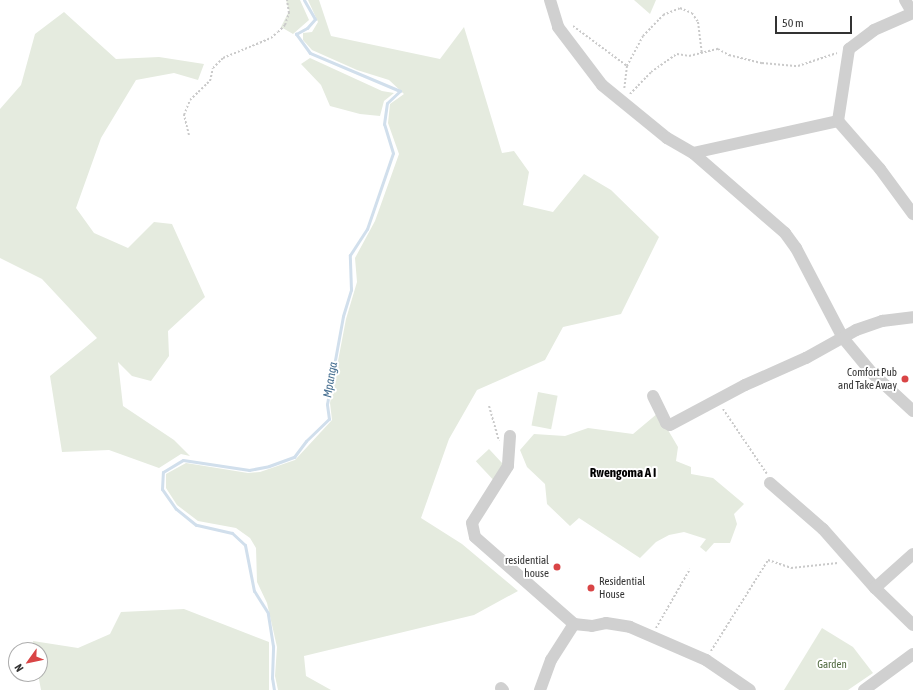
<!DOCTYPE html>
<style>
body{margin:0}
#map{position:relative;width:913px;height:690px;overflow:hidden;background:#fff;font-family:"Asap Condensed",sans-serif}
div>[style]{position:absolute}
.green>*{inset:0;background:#e5ebdf;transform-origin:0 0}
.stream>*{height:3px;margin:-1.5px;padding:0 1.5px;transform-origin:1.5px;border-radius:1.5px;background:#d1dfec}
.path>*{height:2px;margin-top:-1px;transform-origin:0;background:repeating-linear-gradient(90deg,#cacaca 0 2px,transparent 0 4px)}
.minor>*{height:12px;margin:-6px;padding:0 6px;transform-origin:6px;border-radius:6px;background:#d0d0d0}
.dots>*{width:11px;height:11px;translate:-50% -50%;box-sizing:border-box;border:2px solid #fff;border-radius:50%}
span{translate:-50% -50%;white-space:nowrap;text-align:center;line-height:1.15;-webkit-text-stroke:4px #fff;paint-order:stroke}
.poi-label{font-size:11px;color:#333}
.right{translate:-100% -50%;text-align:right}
.left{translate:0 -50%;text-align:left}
.park-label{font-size:11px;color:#536c42}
.water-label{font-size:12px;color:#456e90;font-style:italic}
.quarter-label{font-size:13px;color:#000;font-weight:700}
.north{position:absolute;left:8px;top:642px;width:40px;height:40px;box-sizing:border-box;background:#fff;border:1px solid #adadad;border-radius:50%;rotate:237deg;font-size:11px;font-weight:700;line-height:16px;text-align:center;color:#333}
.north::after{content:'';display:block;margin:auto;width:14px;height:18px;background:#d94546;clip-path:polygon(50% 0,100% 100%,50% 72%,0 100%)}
.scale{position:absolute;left:775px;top:16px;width:77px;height:18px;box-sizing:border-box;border:2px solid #333;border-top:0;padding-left:5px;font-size:12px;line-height:14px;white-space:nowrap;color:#333;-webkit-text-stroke:3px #fff;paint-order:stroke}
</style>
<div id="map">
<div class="green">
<i style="clip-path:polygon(286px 0,300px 0,309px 20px,293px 34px,281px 27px,289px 11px)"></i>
<i style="clip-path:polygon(308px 0,319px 0,331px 36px,440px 59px,464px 27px,502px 153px,514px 151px,529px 172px,523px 205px,553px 212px,584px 174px,611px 190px,659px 237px,621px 314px,563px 327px,545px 360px,477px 390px,449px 439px,421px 518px,462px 544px,518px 591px,474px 615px,304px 656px,306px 676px,331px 690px,278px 690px,275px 676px,277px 647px,267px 603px,257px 582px,256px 548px,250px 538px,236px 528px,198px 521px,177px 505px,166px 488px,166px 474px,186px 463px,248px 473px,260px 472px,295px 460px,332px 420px,330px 403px,346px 319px,357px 282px,355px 258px,375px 221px,399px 154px,388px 123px,390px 104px,404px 94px,389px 80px,357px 70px,312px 50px,303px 40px,303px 33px,312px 32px,318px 22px)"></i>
<i style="clip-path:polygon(634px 0,656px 0,650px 14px)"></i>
<i style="clip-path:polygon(64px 12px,116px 59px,159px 57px,204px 64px,198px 80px,174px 73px,136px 80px,101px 138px,76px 208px,94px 233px,128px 248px,154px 222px,172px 224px,205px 297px,168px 331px,169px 356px,151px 381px,132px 376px,118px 362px,123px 406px,174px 440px,190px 456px,181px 454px,159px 468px,109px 450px,62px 452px,50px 376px,97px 338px,42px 279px,0 258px,0 109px,21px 85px,35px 34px)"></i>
<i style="clip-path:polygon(310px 58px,382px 91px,394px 93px,384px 101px,380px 116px,360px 114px,330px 106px,321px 85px,301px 64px)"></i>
<i style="left:538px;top:392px;width:20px;height:34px;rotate:11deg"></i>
<i style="clip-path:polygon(658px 413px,678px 447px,676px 461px,691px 467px,691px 474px,713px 478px,744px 504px,734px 514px,737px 524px,730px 543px,714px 543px,706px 552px,700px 547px,706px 539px,684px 532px,669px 535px,656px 542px,640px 558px,579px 518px,570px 526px,547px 504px,545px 484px,527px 467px,520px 450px,534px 434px,565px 436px,588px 428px,633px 434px)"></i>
<i style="left:489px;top:449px;width:26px;height:18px;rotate:47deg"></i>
<i style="clip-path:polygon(184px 609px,269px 642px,269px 690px,41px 690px,38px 674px,40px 650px,34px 650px,33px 641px,78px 648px,110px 634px,121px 612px)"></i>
<i style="clip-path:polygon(822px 628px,853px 647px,873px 673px,848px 690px,784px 690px)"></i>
</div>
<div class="stream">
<i style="left:274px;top:690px;width:12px;rotate:-99deg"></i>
<i style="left:272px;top:678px;width:32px;rotate:-88deg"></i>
<i style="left:273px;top:646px;width:33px;rotate:-99deg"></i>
<i style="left:268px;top:613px;width:26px;rotate:-122deg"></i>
<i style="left:254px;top:591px;width:47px;rotate:-101.1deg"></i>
<i style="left:245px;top:545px;width:18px;rotate:-137deg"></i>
<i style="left:232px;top:533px;width:37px;rotate:-167deg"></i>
<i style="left:196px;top:525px;width:26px;rotate:-141deg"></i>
<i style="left:176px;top:509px;width:24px;rotate:-125deg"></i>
<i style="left:162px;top:489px;width:17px;rotate:-87deg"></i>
<i style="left:163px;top:472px;width:23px;rotate:-31deg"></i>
<i style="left:183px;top:460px;width:67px;rotate:8.6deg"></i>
<i style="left:249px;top:470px;width:20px;rotate:-11deg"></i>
<i style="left:269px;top:466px;width:27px;rotate:-20deg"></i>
<i style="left:294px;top:457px;width:20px;rotate:-53deg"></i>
<i style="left:306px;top:441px;width:32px;rotate:-44deg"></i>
<i style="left:329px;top:419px;width:15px;rotate:-98deg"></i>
<i style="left:327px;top:404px;width:89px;rotate:-79.7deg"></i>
<i style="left:343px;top:316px;width:27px;rotate:-73deg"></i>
<i style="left:351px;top:290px;width:35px;rotate:-92deg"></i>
<i style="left:350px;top:255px;width:31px;rotate:-57deg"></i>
<i style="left:367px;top:229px;width:80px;rotate:-71.1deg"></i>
<i style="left:393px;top:153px;width:30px;rotate:-107deg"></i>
<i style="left:384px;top:124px;width:21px;rotate:-82deg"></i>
<i style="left:387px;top:103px;width:18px;rotate:-43deg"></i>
<i style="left:400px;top:91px;width:98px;rotate:-157.1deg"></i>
<i style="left:310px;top:53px;width:24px;rotate:-126deg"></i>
<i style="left:296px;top:34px;width:13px;rotate:-29deg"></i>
<i style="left:307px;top:28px;width:12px;rotate:-48deg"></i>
<i style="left:315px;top:19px;width:22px;rotate:-120deg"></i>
</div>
<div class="path">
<i style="left:573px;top:26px;width:67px;rotate:36.5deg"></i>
<i style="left:627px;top:66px;width:24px;rotate:97deg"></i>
<i style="left:627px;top:66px;width:34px;rotate:-62deg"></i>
<i style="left:643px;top:36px;width:29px;rotate:-46deg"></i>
<i style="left:663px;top:15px;width:18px;rotate:-22deg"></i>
<i style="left:680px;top:8px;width:13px;rotate:23deg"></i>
<i style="left:692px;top:13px;width:11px;rotate:56deg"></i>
<i style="left:698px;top:22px;width:31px;rotate:83deg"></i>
<i style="left:630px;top:94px;width:30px;rotate:-46deg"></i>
<i style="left:651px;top:72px;width:32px;rotate:-35deg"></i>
<i style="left:677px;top:54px;width:12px;rotate:9deg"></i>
<i style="left:689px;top:56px;width:30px;rotate:-14deg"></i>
<i style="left:718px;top:49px;width:13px;rotate:29deg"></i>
<i style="left:729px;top:55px;width:34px;rotate:14deg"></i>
<i style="left:762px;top:63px;width:36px;rotate:5deg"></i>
<i style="left:798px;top:66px;width:41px;rotate:-18.4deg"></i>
<i style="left:189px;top:135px;width:21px;rotate:-104deg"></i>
<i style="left:184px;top:115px;width:16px;rotate:-68deg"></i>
<i style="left:190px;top:100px;width:28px;rotate:-44deg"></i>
<i style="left:210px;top:81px;width:13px;rotate:-77deg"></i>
<i style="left:213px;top:68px;width:14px;rotate:-45deg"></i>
<i style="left:223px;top:58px;width:52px;rotate:-22.6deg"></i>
<i style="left:271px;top:38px;width:9px;rotate:-41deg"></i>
<i style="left:278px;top:32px;width:10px;rotate:-45deg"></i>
<i style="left:285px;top:25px;width:13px;rotate:-72deg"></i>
<i style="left:289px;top:13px;width:13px;rotate:-99deg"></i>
<i style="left:489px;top:406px;width:36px;rotate:74deg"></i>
<i style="left:723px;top:409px;width:78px;rotate:55.9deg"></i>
<i style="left:656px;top:628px;width:68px;rotate:-60deg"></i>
<i style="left:711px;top:651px;width:107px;rotate:-57.9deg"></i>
<i style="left:768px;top:560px;width:24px;rotate:19deg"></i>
<i style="left:791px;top:568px;width:47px;rotate:-6.1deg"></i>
</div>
<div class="minor">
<i style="left:550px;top:0;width:28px;rotate:73deg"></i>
<i style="left:558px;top:27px;width:73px;rotate:52.8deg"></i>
<i style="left:602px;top:85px;width:84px;rotate:39.2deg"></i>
<i style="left:667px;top:138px;width:30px;rotate:30deg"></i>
<i style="left:693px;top:153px;width:122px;rotate:41deg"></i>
<i style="left:785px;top:233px;width:19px;rotate:54deg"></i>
<i style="left:796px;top:248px;width:102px;rotate:62.4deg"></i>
<i style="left:843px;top:338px;width:45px;rotate:50.4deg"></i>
<i style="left:872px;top:373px;width:56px;rotate:42.8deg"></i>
<i style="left:905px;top:0;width:14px;rotate:60deg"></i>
<i style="left:838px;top:121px;width:64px;rotate:48.8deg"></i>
<i style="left:880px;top:169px;width:56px;rotate:53.7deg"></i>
<i style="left:693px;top:153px;width:148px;rotate:-12.4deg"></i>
<i style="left:838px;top:121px;width:73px;rotate:-81.3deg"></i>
<i style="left:849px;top:49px;width:31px;rotate:-37deg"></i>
<i style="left:874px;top:30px;width:43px;rotate:-23.6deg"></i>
<i style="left:653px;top:396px;width:30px;rotate:64deg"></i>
<i style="left:666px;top:423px;width:4px;rotate:27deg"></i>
<i style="left:670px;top:425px;width:85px;rotate:-28.1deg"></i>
<i style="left:745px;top:385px;width:67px;rotate:-23.9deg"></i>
<i style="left:806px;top:358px;width:57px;rotate:-29.2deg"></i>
<i style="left:856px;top:330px;width:28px;rotate:-19deg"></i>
<i style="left:882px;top:321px;width:31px;rotate:-7deg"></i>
<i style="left:510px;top:436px;width:30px;rotate:94deg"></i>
<i style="left:508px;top:466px;width:67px;rotate:122.3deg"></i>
<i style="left:472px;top:523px;width:14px;rotate:78deg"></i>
<i style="left:475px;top:537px;width:132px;rotate:41.3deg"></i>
<i style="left:574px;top:624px;width:18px;rotate:6deg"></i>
<i style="left:592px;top:626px;width:14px;rotate:-12deg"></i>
<i style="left:606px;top:623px;width:24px;rotate:9deg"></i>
<i style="left:630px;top:627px;width:83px;rotate:23.5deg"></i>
<i style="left:706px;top:660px;width:53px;rotate:34.3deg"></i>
<i style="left:770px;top:483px;width:70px;rotate:41deg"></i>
<i style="left:823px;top:529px;width:79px;rotate:48.6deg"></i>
<i style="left:875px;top:588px;width:53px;rotate:44.2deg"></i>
<i style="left:875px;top:588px;width:51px;rotate:-41.8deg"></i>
<i style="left:501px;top:688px;width:3px;rotate:45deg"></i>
<i style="left:540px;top:690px;width:32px;rotate:-70deg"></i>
<i style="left:551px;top:660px;width:43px;rotate:-57.4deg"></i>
<i style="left:864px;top:690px;width:61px;rotate:-36.3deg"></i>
</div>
<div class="dots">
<i style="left:905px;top:379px;background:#d94546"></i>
<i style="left:557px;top:567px;background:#d94546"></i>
<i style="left:591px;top:588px;background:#d94546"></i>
</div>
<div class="poi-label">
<span class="right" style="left:897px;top:379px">Comfort Pub<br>and Take Away</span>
<span class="right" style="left:549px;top:567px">residential<br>house</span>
<span class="left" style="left:599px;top:588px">Residential<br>House</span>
</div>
<div class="park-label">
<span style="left:832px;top:664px">Garden</span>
</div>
<div class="water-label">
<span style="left:331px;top:380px;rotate:-80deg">Mpanga</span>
</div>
<div class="quarter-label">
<span style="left:623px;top:473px">Rwengoma A I</span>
</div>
<div class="north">N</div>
<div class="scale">50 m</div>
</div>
